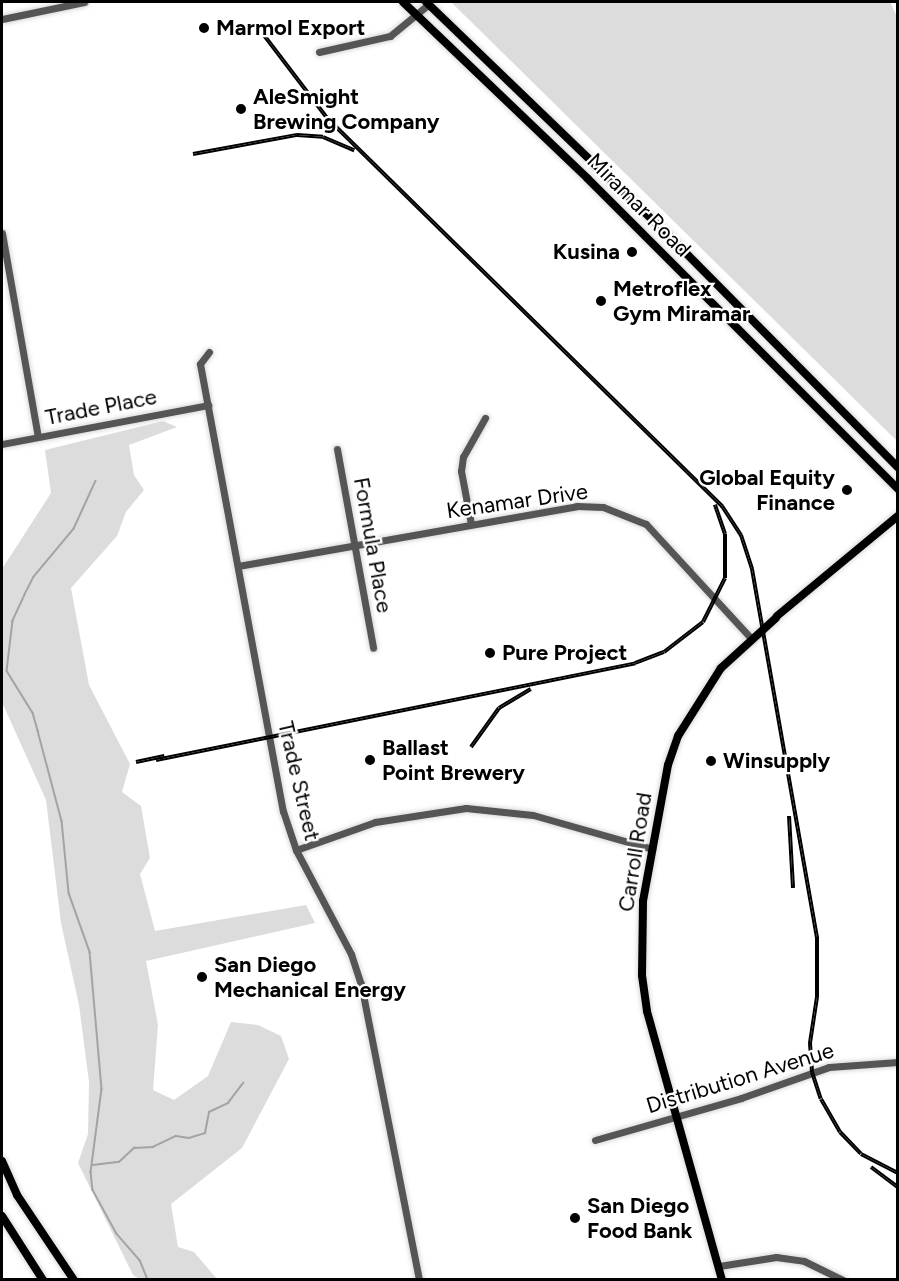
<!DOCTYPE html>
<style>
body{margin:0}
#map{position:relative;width:899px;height:1281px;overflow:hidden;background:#fff;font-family:Figtree,sans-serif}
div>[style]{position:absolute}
.green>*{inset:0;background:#dcdcdc}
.stream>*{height:1.5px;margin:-0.75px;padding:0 0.75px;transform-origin:0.75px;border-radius:0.75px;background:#a3a3a3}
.roads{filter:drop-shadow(0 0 2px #dbdbdb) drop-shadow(0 0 2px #dbdbdb)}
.minor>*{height:7px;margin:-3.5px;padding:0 3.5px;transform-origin:3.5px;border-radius:3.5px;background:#555}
.major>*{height:8px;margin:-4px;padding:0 4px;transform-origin:4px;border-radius:4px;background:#000}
.rail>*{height:4px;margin-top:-2px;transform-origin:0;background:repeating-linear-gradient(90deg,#fff 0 4.5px,#000 0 9px);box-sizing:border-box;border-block:2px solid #000}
.dots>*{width:16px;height:16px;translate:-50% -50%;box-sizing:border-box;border:3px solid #fff;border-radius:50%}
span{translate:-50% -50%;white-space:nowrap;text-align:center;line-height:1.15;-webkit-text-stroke:4.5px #fff;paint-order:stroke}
.poi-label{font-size:22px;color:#000;font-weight:700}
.left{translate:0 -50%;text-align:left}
.right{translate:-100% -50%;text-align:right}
.street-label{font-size:22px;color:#000}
.frame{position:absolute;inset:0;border:3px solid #000;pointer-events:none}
</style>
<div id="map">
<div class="green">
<i style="clip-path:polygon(451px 2px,890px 2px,898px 19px,897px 441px)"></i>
<i style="clip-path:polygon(163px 421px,177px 427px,129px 445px,134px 475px,144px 490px,126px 512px,117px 536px,71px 588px,89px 685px,130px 764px,122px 792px,141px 806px,150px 858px,140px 874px,155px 931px,306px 905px,315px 923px,146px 961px,158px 1025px,153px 1090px,174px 1100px,208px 1076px,231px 1022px,258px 1025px,281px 1036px,289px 1059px,242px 1148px,171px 1204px,178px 1247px,194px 1252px,217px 1279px,139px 1279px,133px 1275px,78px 1163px,88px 1134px,89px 1082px,79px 1005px,61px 923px,46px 800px,2px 702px,2px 569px,51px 493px,45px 450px)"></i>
</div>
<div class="stream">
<i style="left:96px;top:481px;width:53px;rotate:114.6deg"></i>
<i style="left:74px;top:529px;width:62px;rotate:129.8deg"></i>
<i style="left:34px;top:577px;width:20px;rotate:117deg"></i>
<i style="left:25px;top:595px;width:29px;rotate:115deg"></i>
<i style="left:13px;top:621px;width:50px;rotate:96.8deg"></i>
<i style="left:7px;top:671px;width:49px;rotate:58.2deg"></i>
<i style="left:33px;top:713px;width:19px;rotate:74deg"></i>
<i style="left:38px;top:731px;width:93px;rotate:75.1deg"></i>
<i style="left:62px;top:821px;width:72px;rotate:84.4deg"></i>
<i style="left:69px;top:893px;width:63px;rotate:70.4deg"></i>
<i style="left:90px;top:952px;width:138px;rotate:85deg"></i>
<i style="left:102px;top:1089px;width:84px;rotate:97.5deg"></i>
<i style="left:91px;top:1172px;width:18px;rotate:84deg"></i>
<i style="left:93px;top:1190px;width:50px;rotate:61.4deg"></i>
<i style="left:117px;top:1234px;width:35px;rotate:49deg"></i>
<i style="left:140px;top:1260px;width:22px;rotate:68deg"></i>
<i style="left:93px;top:1165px;width:26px;rotate:-7deg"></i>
<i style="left:119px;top:1162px;width:21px;rotate:-43deg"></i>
<i style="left:134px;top:1148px;width:19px;rotate:-3deg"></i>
<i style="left:153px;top:1147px;width:25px;rotate:-26deg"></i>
<i style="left:176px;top:1136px;width:13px;rotate:9deg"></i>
<i style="left:189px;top:1138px;width:17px;rotate:-17deg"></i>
<i style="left:205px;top:1133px;width:21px;rotate:-79deg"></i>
<i style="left:209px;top:1112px;width:21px;rotate:-25deg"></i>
<i style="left:228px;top:1103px;width:25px;rotate:-53deg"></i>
</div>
<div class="roads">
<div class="minor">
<i style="left:2px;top:19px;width:84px;rotate:-11.7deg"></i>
<i style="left:319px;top:52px;width:73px;rotate:-12.7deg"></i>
<i style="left:390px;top:36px;width:50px;rotate:-39.4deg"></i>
<i style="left:2px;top:233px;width:207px;rotate:80deg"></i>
<i style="left:209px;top:352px;width:15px;rotate:127deg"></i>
<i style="left:200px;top:364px;width:455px;rotate:79.5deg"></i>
<i style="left:283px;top:811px;width:41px;rotate:71.6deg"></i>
<i style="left:296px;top:850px;width:118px;rotate:62.1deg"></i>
<i style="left:351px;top:954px;width:32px;rotate:72deg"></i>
<i style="left:361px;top:984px;width:302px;rotate:78.9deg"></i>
<i style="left:2px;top:444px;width:210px;rotate:-10.7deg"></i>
<i style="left:337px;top:449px;width:202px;rotate:79.7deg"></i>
<i style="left:471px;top:524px;width:54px;rotate:-100.7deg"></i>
<i style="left:461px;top:471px;width:14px;rotate:-82deg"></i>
<i style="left:463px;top:457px;width:45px;rotate:-60.6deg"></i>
<i style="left:238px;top:566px;width:344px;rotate:-10deg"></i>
<i style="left:577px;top:506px;width:26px;rotate:2deg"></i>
<i style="left:603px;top:507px;width:46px;rotate:21.6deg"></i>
<i style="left:646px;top:524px;width:155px;rotate:47.4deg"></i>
<i style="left:296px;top:850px;width:84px;rotate:-19.5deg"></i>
<i style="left:375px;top:822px;width:92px;rotate:-8.7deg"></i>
<i style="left:466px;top:808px;width:67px;rotate:6deg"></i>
<i style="left:533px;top:815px;width:124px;rotate:15.9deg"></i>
<i style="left:595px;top:1140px;width:152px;rotate:-16deg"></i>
<i style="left:741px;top:1098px;width:93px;rotate:-19.4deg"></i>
<i style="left:829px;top:1067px;width:69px;rotate:-4.1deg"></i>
<i style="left:719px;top:1266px;width:58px;rotate:-9deg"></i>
<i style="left:776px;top:1257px;width:28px;rotate:8deg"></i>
<i style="left:804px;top:1261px;width:43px;rotate:26deg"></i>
</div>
<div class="major">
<i style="left:403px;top:2px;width:256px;rotate:43.7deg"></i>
<i style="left:588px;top:179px;width:438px;rotate:45deg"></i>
<i style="left:426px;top:2px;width:339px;rotate:43.9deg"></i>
<i style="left:670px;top:237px;width:324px;rotate:45.3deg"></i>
<i style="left:777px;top:616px;width:157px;rotate:-39.6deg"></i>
<i style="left:2px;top:1161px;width:37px;rotate:66deg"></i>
<i style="left:17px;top:1195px;width:102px;rotate:56.2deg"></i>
<i style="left:2px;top:1216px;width:76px;rotate:57.4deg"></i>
<i style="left:722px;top:1280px;width:279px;rotate:-105.6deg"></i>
<i style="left:647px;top:1011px;width:36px;rotate:-98deg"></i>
<i style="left:642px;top:975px;width:74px;rotate:-89.2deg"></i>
<i style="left:643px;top:901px;width:138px;rotate:-79.6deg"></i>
<i style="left:668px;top:765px;width:31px;rotate:-71deg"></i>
<i style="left:678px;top:736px;width:80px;rotate:-57.7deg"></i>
<i style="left:721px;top:668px;width:74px;rotate:-42.3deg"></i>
</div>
</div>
<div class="rail">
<i style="left:260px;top:30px;width:111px;rotate:52.7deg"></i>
<i style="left:327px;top:118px;width:554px;rotate:44.49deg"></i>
<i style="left:722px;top:506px;width:35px;rotate:57deg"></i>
<i style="left:741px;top:535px;width:36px;rotate:72deg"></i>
<i style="left:752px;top:569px;width:374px;rotate:80deg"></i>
<i style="left:817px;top:937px;width:60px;rotate:90deg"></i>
<i style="left:817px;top:997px;width:47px;rotate:98.7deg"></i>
<i style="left:810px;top:1043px;width:29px;rotate:86deg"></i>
<i style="left:812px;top:1072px;width:28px;rotate:72deg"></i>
<i style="left:821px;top:1099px;width:38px;rotate:60deg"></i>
<i style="left:840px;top:1132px;width:30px;rotate:46deg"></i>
<i style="left:861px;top:1154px;width:42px;rotate:27.2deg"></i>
<i style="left:193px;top:154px;width:106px;rotate:-10.4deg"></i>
<i style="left:297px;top:135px;width:26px;rotate:4deg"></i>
<i style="left:323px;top:137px;width:34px;rotate:23deg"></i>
<i style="left:471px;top:747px;width:48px;rotate:-54.3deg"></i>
<i style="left:499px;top:708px;width:37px;rotate:-31deg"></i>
<i style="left:156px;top:760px;width:489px;rotate:-11.4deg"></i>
<i style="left:635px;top:663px;width:31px;rotate:-21deg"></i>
<i style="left:664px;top:652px;width:49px;rotate:-37.6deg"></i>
<i style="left:703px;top:622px;width:49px;rotate:-63.4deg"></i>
<i style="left:725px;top:578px;width:44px;rotate:-90deg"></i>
<i style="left:725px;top:534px;width:31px;rotate:-109deg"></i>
<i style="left:136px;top:762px;width:29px;rotate:-12deg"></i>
<i style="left:789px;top:816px;width:72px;rotate:86.8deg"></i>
<i style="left:871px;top:1167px;width:34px;rotate:37deg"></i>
</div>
<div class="dots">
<i style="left:204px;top:28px;background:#000"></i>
<i style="left:241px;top:109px;background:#000"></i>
<i style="left:632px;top:252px;background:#000"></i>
<i style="left:601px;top:301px;background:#000"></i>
<i style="left:847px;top:490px;background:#000"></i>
<i style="left:490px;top:653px;background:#000"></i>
<i style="left:370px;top:760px;background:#000"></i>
<i style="left:711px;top:761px;background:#000"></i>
<i style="left:202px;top:977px;background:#000"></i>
<i style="left:575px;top:1218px;background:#000"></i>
</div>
<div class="poi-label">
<span class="left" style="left:216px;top:28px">Marmol Export</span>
<span class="left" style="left:253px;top:109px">AleSmight<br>Brewing Company</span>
<span class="right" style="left:620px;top:252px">Kusina</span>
<span class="left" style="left:613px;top:301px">Metroflex<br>Gym Miramar</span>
<span class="right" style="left:835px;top:490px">Global Equity<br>Finance</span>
<span class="left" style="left:502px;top:653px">Pure Project</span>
<span class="left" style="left:382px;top:760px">Ballast<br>Point Brewery</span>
<span class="left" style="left:723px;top:761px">Winsupply</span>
<span class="left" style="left:214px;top:977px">San Diego<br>Mechanical Energy</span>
<span class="left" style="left:587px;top:1218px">San Diego<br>Food Bank</span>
</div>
<div class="street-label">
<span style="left:639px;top:205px;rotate:45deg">Miramar Road</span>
<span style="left:101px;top:407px;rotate:-11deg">Trade Place</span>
<span style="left:517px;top:501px;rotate:-8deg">Kenamar Drive</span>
<span style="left:373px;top:545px;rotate:80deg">Formula Place</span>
<span style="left:299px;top:781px;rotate:77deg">Trade Street</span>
<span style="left:635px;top:852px;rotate:-81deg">Carroll Road</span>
<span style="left:740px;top:1078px;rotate:-17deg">Distribution Avenue</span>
</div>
<div class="frame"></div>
</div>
